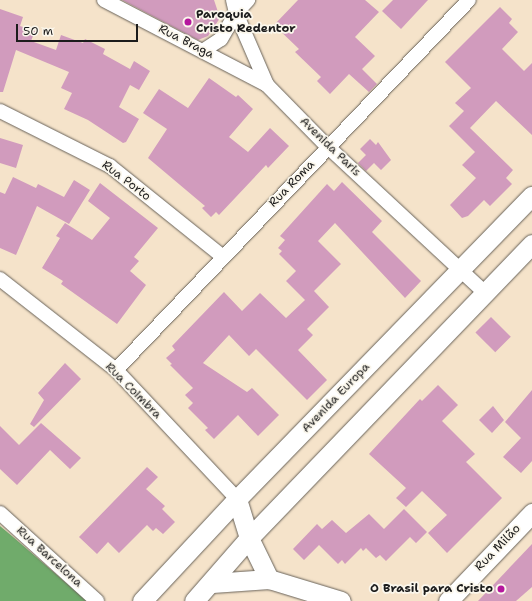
<!DOCTYPE html>
<meta charset="utf-8">
<style>
body{margin:0}
#map{position:relative;width:532px;height:601px;overflow:hidden;background:#f5e3ca;font-family:"Shantell Sans",sans-serif}
div>[style]{position:absolute}
.forest>*{inset:0;background:#70ab6b}
.building>*{inset:0;background:#d19bbd;transform-origin:0 0}
.roads{filter:drop-shadow(0 0 1px #686259) drop-shadow(0 0 1px #686259)}
.street>*{height:14px;margin:-7px;padding:0 7px;transform-origin:7px;border-radius:7px;background:#fff}
.secondary>*{height:19px;margin:-9.5px;padding:0 9.5px;transform-origin:9.5px;border-radius:9.5px;background:#fff}
.dots>*{width:11px;height:11px;translate:-50% -50%;box-sizing:border-box;border:2px solid #fbf7ec;border-radius:50%}
span{translate:-50% -50%;white-space:nowrap;text-align:center;line-height:1.15;-webkit-text-stroke:3.5px #fbf7ec;paint-order:stroke}
.poi-label{font-size:12px;color:#1c1c1c;font-weight:700}
.left{translate:0 -50%;text-align:left}
.right{translate:-100% -50%;text-align:right}
.street-label{font-size:12px;color:#1c1c1c}
.scale{position:absolute;left:16px;top:24px;width:122px;height:18px;box-sizing:border-box;border:2px solid #1c1c1c;border-top:0;padding-left:5px;font-size:12px;line-height:14px;white-space:nowrap;color:#1c1c1c;-webkit-text-stroke:3px #fbf7ec;paint-order:stroke}
</style>
<div id="map">
<div class="forest">
<i style="clip-path:polygon(0 526px,12px 536px,87px 601px,0 601px)"></i>
</div>
<div class="building">
<i style="clip-path:polygon(122px 0,214px 0,220px 18px,208px 36px,198px 40px)"></i>
<i style="clip-path:polygon(298px 0,365px 0,379px 12px,355px 37px,375px 56px,362px 69px,377px 84px,369px 92px,349px 74px,330px 94px,317px 81px,321px 77px,295px 52px,299px 49px,274px 25px)"></i>
<i style="clip-path:polygon(393px 0,428px 0,401px 29px,382px 11px)"></i>
<i style="clip-path:polygon(500px 7px,512px 19px,509px 23px,518px 32px,502px 49px,524px 71px,532px 63px,532px 135px,496px 101px,470px 128px,513px 170px,506px 178px,512px 184px,490px 206px,484px 200px,468px 216px,462px 218px,450px 205px,476px 178px,462px 165px,475px 152px,449px 126px,464px 111px,455px 103px,471px 88px,445px 62px)"></i>
<i style="clip-path:polygon(0 9px,23px 17px,20px 26px,35px 31px,31px 41px,56px 50px,61px 35px,83px 43px,85px 39px,105px 49px,103px 54px,130px 69px,134px 61px,150px 71px,139px 90px,130px 85px,119px 107px,139px 119px,126px 142px,123px 143px,88px 120px,64px 109px,72px 93px,61px 88px,69px 72px,16px 50px,3px 92px,0 92px)"></i>
<i style="clip-path:polygon(209px 78px,236px 97px,238px 95px,253px 109px,229px 137px,248px 152px,270px 128px,289px 146px,268px 168px,266px 165px,219px 215px,216px 212px,211px 217px,202px 208px,205px 206px,148px 158px,167px 129px,143px 113px,159px 89px,188px 108px)"></i>
<i style="clip-path:polygon(0 138px,23px 145px,16px 168px,0 163px)"></i>
<i style="clip-path:polygon(370px 139px,376px 145px,378px 142px,391px 160px,381px 170px,374px 163px,366px 171px,358px 163px,366px 155px,360px 149px)"></i>
<i style="clip-path:polygon(13px 177px,36px 188px,38px 184px,64px 197px,74px 180px,90px 190px,69px 224px,37px 206px,16px 255px,0 248px,0 192px,5px 194px)"></i>
<i style="clip-path:polygon(342px 182px,382px 221px,372px 232px,421px 281px,405px 298px,335px 223px,318px 241px,341px 264px,314px 291px,329px 307px,307px 329px,313px 335px,298px 350px,327px 380px,307px 400px,256px 349px,249px 356px,229px 335px,203px 363px,247px 392px,252px 388px,279px 415px,258px 436px,238px 415px,214px 439px,205px 430px,208px 428px,188px 408px,193px 403px,185px 395px,193px 388px,170px 365px,172px 364px,166px 358px,175px 350px,172px 346px,224px 292px,242px 311px,260px 293px,286px 318px,305px 300px,286px 281px,296px 271px,279px 254px,282px 251px,278px 248px,285px 240px,280px 236px,327px 184px,334px 191px)"></i>
<i style="clip-path:polygon(100px 183px,158px 228px,134px 257px,139px 261px,130px 271px,146px 285px,117px 324px,61px 284px,63px 281px,42px 268px,60px 238px,56px 236px,65px 223px,92px 240px,110px 218px,88px 201px)"></i>
<i style="left:491px;top:317px;width:28px;height:22px;rotate:45deg"></i>
<i style="clip-path:polygon(65px 363px,81px 379px,34px 427px,30px 424px,44px 400px,38px 393px)"></i>
<i style="clip-path:polygon(438px 385px,458px 405px,442px 421px,475px 454px,466px 462px,502px 498px,447px 553px,428px 533px,447px 515px,422px 491px,406px 507px,396px 498px,406px 488px,369px 454px,420px 399px,422px 401px)"></i>
<i style="clip-path:polygon(532px 390px,532px 461px,521px 473px,503px 457px,521px 438px,505px 422px)"></i>
<i style="clip-path:polygon(493px 406px,504px 420px,492px 433px,479px 420px)"></i>
<i style="clip-path:polygon(41px 423px,81px 458px,70px 469px,50px 450px,17px 485px,0 469px,0 426px,19px 445px)"></i>
<i style="clip-path:polygon(147px 467px,158px 477px,146px 489px,165px 506px,162px 509px,175px 522px,163px 534px,156px 528px,153px 531px,147px 525px,119px 553px,108px 542px,97px 554px,79px 537px)"></i>
<i style="clip-path:polygon(404px 509px,427px 532px,416px 543px,410px 537px,386px 561px,380px 555px,376px 558px,366px 548px,363px 551px,361px 548px,345px 564px,342px 560px,338px 564px,319px 545px,304px 560px,293px 549px,317px 524px,322px 529px,332px 520px,346px 533px,369px 514px,384px 529px)"></i>
<i style="clip-path:polygon(532px 544px,532px 587px,516px 601px,478px 601px)"></i>
</div>
<div class="roads">
<div class="street">
<i style="left:104px;top:0;width:184px;rotate:27.5deg"></i>
<i style="left:233px;top:0;width:13px;rotate:77deg"></i>
<i style="left:236px;top:13px;width:78px;rotate:66.7deg"></i>
<i style="left:267px;top:85px;width:87px;rotate:45.5deg"></i>
<i style="left:328px;top:147px;width:214px;rotate:42.9deg"></i>
<i style="left:204px;top:50px;width:20px;rotate:-33deg"></i>
<i style="left:221px;top:39px;width:30px;rotate:-60deg"></i>
<i style="left:236px;top:13px;width:18px;rotate:-47deg"></i>
<i style="left:0;top:111px;width:123px;rotate:26.6deg"></i>
<i style="left:110px;top:166px;width:144px;rotate:38.8deg"></i>
<i style="left:0;top:279px;width:147px;rotate:38.1deg"></i>
<i style="left:116px;top:370px;width:177px;rotate:46.8deg"></i>
<i style="left:116px;top:370px;width:511px;rotate:-46.35deg"></i>
<i style="left:0;top:513px;width:131px;rotate:42.2deg"></i>
</div>
<div class="secondary">
<i style="left:237px;top:499px;width:41px;rotate:72.9deg"></i>
<i style="left:249px;top:538px;width:46px;rotate:64deg"></i>
<i style="left:269px;top:579px;width:75px;rotate:17deg"></i>
<i style="left:212px;top:583px;width:57px;rotate:-4deg"></i>
<i style="left:142px;top:601px;width:139px;rotate:-47deg"></i>
<i style="left:237px;top:499px;width:423px;rotate:-45.8deg"></i>
<i style="left:194px;top:601px;width:84px;rotate:-48.9deg"></i>
<i style="left:249px;top:538px;width:408px;rotate:-46.1deg"></i>
<i style="left:448px;top:601px;width:122px;rotate:-46.3deg"></i>
</div>
</div>
<div class="dots">
<i style="left:188px;top:22px;background:#b5179e"></i>
<i style="left:501px;top:589px;background:#b5179e"></i>
</div>
<div class="poi-label">
<span class="left" style="left:196px;top:22px">Paroquia<br>Cristo Redentor</span>
<span class="right" style="left:493px;top:589px">O Brasil para Cristo</span>
</div>
<div class="street-label">
<span style="left:186px;top:42px;rotate:27deg">Rua Braga</span>
<span style="left:330px;top:147px;rotate:44deg">Avenida Paris</span>
<span style="left:126px;top:181px;rotate:37deg">Rua Porto</span>
<span style="left:292px;top:184px;rotate:-46deg">Rua Roma</span>
<span style="left:133px;top:391px;rotate:45deg">Rua Coimbra</span>
<span style="left:336px;top:398px;rotate:-46deg">Avenida Europa</span>
<span style="left:498px;top:548px;rotate:-46deg">Rua Milão</span>
<span style="left:49px;top:557px;rotate:42deg">Rua Barcelona</span>
</div>
<div class="scale">50 m</div>
</div>
